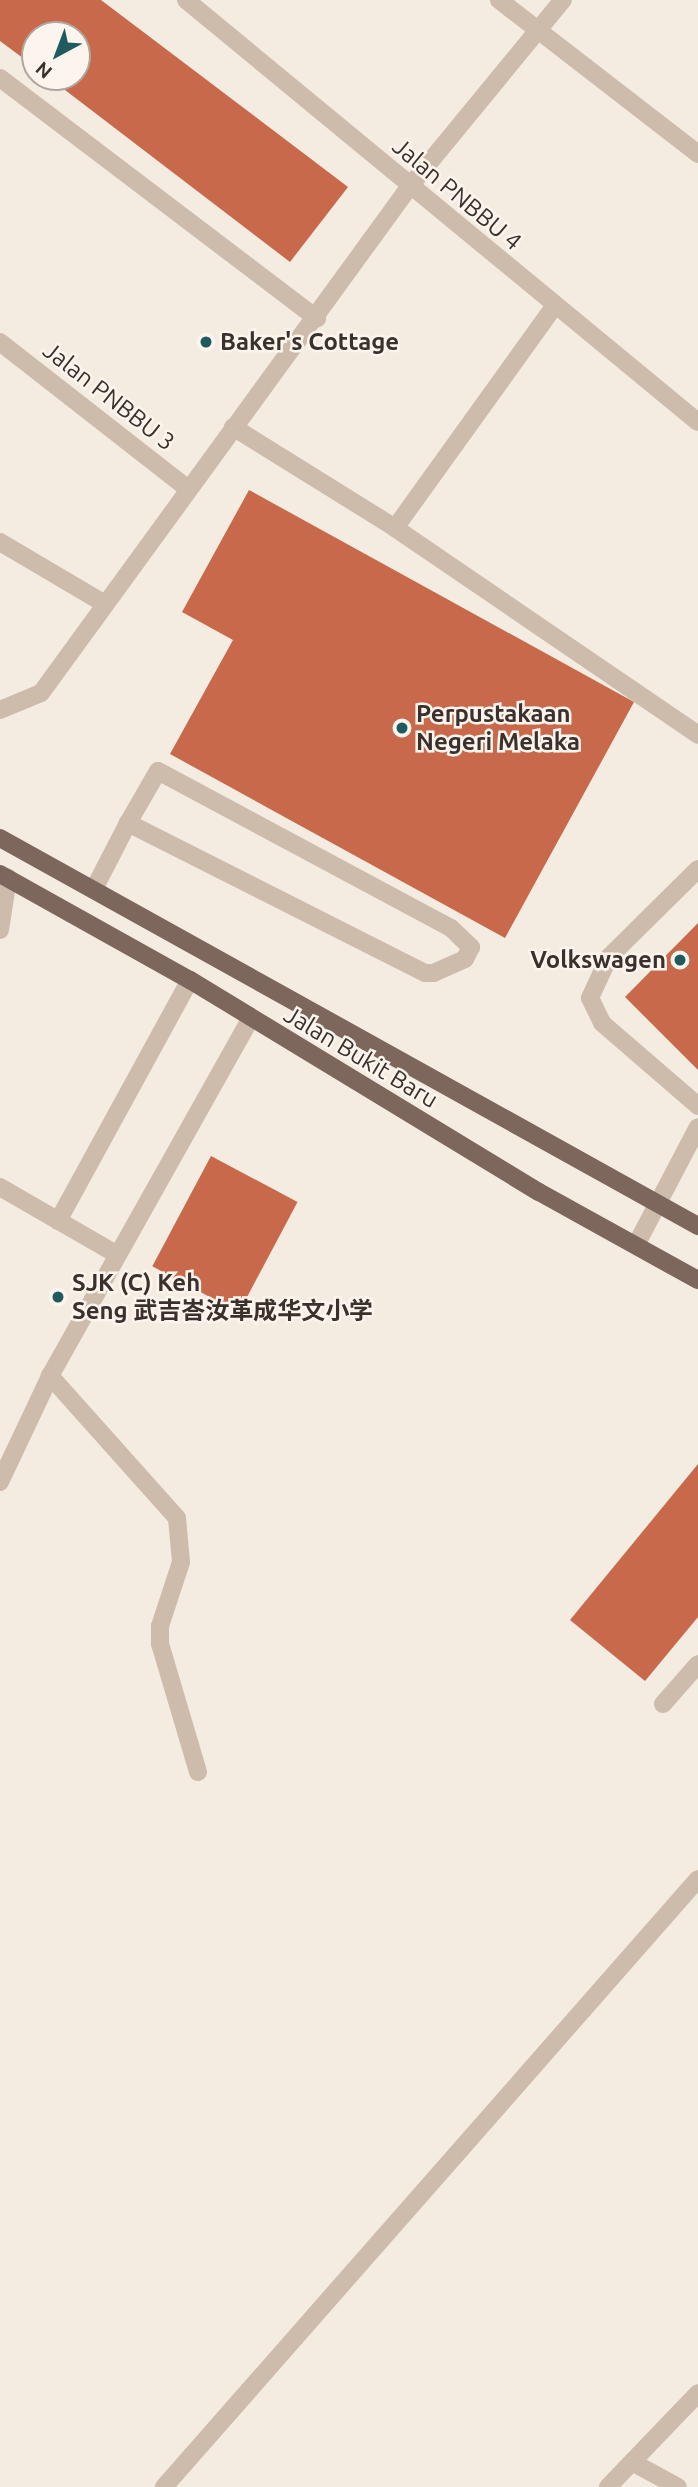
<!DOCTYPE html>
<meta charset="utf-8">
<style>
body{margin:0}
#map{position:relative;width:698px;height:2487px;overflow:hidden;background:#f4ebe1;font-family:Ubuntu,"Noto Sans SC",sans-serif}
div>[style]{position:absolute}
.building>*{inset:0;background:#c8694b;transform-origin:0 0}
.minor>*{height:18px;margin:-9px;padding:0 9px;transform-origin:9px;border-radius:9px;background:#cdbbac}
.major>*{height:18px;margin:-9px;padding:0 9px;transform-origin:9px;border-radius:9px;background:#7d675c}
.dots>*{width:19px;height:19px;translate:-50% -50%;box-sizing:border-box;border:4px solid #fbf5ee;border-radius:50%}
span{translate:-50% -50%;white-space:nowrap;text-align:center;line-height:1.15;-webkit-text-stroke:5px #fbf5ee;paint-order:stroke}
.street-label{font-size:24px;color:#3b302b}
.poi-label{font-size:24px;color:#3b302b;font-weight:700}
.left{translate:0 -50%;text-align:left}
.right{translate:-100% -50%;text-align:right}
.north{position:absolute;left:21px;top:21px;width:70px;height:70px;box-sizing:border-box;background:#fbf5ee;border:2px solid #aea6a0;border-radius:50%;rotate:221deg;font-size:19px;font-weight:700;line-height:28px;text-align:center;color:#3b302b}
.north::after{content:'';display:block;margin:auto;width:24px;height:32px;background:#1f5a5e;clip-path:polygon(50% 0,100% 100%,50% 72%,0 100%)}
</style>
<div id="map">
<div class="building">
<i style="clip-path:polygon(0 0,101px 0,348px 187px,290px 262px,48px 77px,77px 77px,77px 35px,35px 35px,35px 67px,0 41px)"></i>
<i style="clip-path:polygon(249px 490px,634px 702px,505px 938px,170px 754px,233px 640px,182px 612px)"></i>
<i style="clip-path:polygon(698px 923px,698px 1070px,625px 997px)"></i>
<i style="left:211px;top:1156px;width:98px;height:125px;rotate:28deg"></i>
<i style="clip-path:polygon(698px 1464px,698px 1617px,645px 1681px,570px 1620px)"></i>
</div>
<div class="minor">
<i style="left:186px;top:0;width:663px;rotate:39.5deg"></i>
<i style="left:499px;top:0;width:252px;rotate:37.7deg"></i>
<i style="left:0;top:78px;width:398px;rotate:37.2deg"></i>
<i style="left:0;top:342px;width:239px;rotate:38deg"></i>
<i style="left:233px;top:427px;width:191px;rotate:31.9deg"></i>
<i style="left:395px;top:528px;width:367px;rotate:34.3deg"></i>
<i style="left:395px;top:528px;width:272px;rotate:-54.3deg"></i>
<i style="left:0;top:542px;width:122px;rotate:30.6deg"></i>
<i style="left:0;top:710px;width:44px;rotate:-22.5deg"></i>
<i style="left:41px;top:693px;width:627px;rotate:-53.95deg"></i>
<i style="left:410px;top:186px;width:241px;rotate:-50.6deg"></i>
<i style="left:698px;top:869px;width:125px;rotate:135.3deg"></i>
<i style="left:609px;top:957px;width:45px;rotate:114.9deg"></i>
<i style="left:590px;top:998px;width:28px;rotate:64deg"></i>
<i style="left:602px;top:1023px;width:127px;rotate:40.8deg"></i>
<i style="left:94px;top:889px;width:74px;rotate:-62.7deg"></i>
<i style="left:128px;top:823px;width:60px;rotate:-60deg"></i>
<i style="left:158px;top:771px;width:332px;rotate:28.2deg"></i>
<i style="left:451px;top:928px;width:28px;rotate:44deg"></i>
<i style="left:471px;top:947px;width:13px;rotate:117deg"></i>
<i style="left:465px;top:959px;width:34px;rotate:156deg"></i>
<i style="left:434px;top:973px;width:9px;rotate:180deg"></i>
<i style="left:425px;top:973px;width:333px;rotate:-153.2deg"></i>
<i style="left:0;top:930px;width:53px;rotate:-81.3deg"></i>
<i style="left:0;top:1187px;width:134px;rotate:30deg"></i>
<i style="left:58px;top:1221px;width:275px;rotate:-61.3deg"></i>
<i style="left:636px;top:1245px;width:133px;rotate:-62.3deg"></i>
<i style="left:0;top:1482px;width:117px;rotate:-64.7deg"></i>
<i style="left:663px;top:1704px;width:53px;rotate:-48.8deg"></i>
<i style="left:198px;top:1772px;width:134px;rotate:-106.5deg"></i>
<i style="left:160px;top:1644px;width:18px;rotate:-90deg"></i>
<i style="left:160px;top:1626px;width:67px;rotate:-71.8deg"></i>
<i style="left:181px;top:1562px;width:44px;rotate:-95.2deg"></i>
<i style="left:177px;top:1518px;width:191px;rotate:-131.8deg"></i>
<i style="left:50px;top:1376px;width:411px;rotate:-60.7deg"></i>
<i style="left:632px;top:2462px;width:52px;rotate:28.5deg"></i>
<i style="left:164px;top:2487px;width:809px;rotate:-48.71deg"></i>
<i style="left:608px;top:2487px;width:130px;rotate:-46.2deg"></i>
</div>
<div class="major">
<i style="left:0;top:838px;width:799px;rotate:29.07deg"></i>
<i style="left:0;top:874px;width:218px;rotate:29.2deg"></i>
<i style="left:190px;top:980px;width:408px;rotate:31.3deg"></i>
<i style="left:539px;top:1192px;width:182px;rotate:29deg"></i>
</div>
<div class="dots">
<i style="left:206px;top:342px;background:#1f5a5e"></i>
<i style="left:402px;top:728px;background:#1f5a5e"></i>
<i style="left:680px;top:960px;background:#1f5a5e"></i>
<i style="left:58px;top:1297px;background:#1f5a5e"></i>
</div>
<div class="street-label">
<span style="left:457px;top:194px;rotate:40deg">Jalan PNBBU 4</span>
<span style="left:109px;top:396px;rotate:38deg">Jalan PNBBU 3</span>
<span style="left:361px;top:1057px;rotate:31deg">Jalan Bukit Baru</span>
</div>
<div class="poi-label">
<span class="left" style="left:220px;top:342px">Baker's Cottage</span>
<span class="left" style="left:416px;top:728px">Perpustakaan<br>Negeri Melaka</span>
<span class="right" style="left:666px;top:960px">Volkswagen</span>
<span class="left" style="left:72px;top:1297px">SJK (C) Keh<br>Seng 武吉峇汝革成华文小学</span>
</div>
<div class="north">N</div>
</div>
